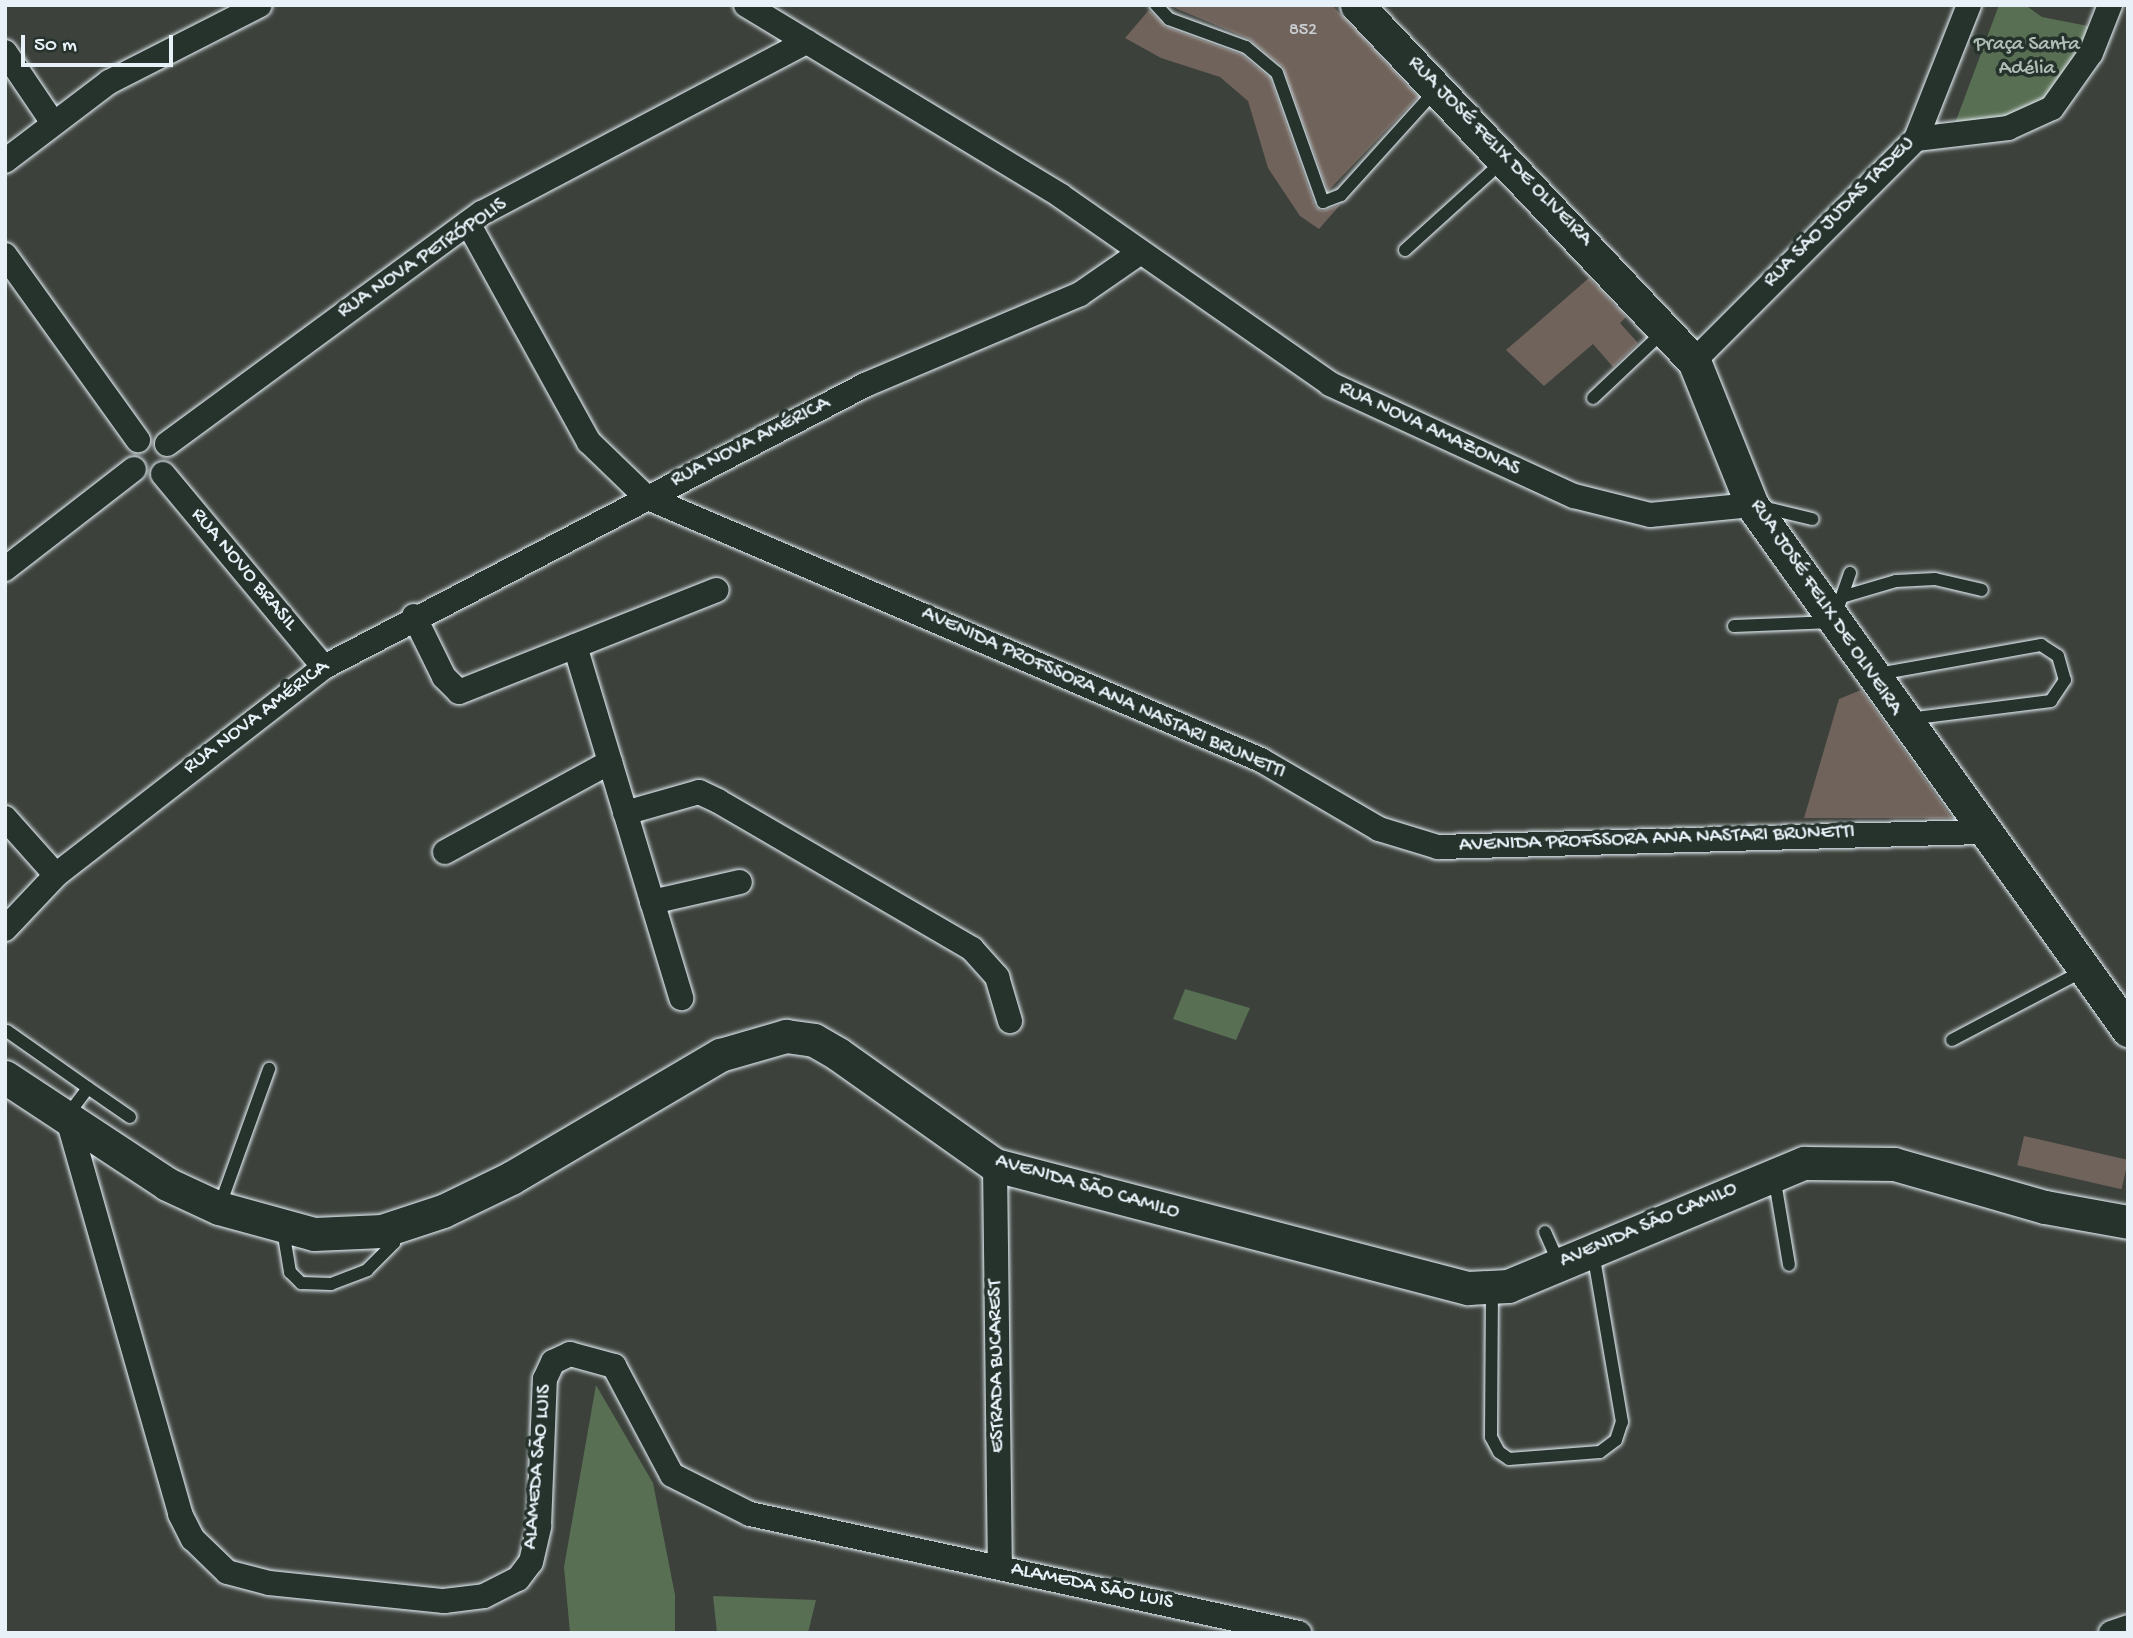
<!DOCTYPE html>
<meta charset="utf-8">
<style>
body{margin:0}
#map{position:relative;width:2133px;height:1638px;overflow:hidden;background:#3c413b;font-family:"Gochi Hand",sans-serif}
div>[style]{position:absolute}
.green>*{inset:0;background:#596f53}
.building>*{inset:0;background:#70635b;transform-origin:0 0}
.roads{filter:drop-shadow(0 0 2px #e8f1f8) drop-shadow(0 0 2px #e8f1f8)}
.lane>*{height:12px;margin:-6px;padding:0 6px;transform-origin:6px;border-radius:6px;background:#26332d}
.street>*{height:24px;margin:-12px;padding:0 12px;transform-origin:12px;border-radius:12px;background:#26332d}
.secondary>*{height:33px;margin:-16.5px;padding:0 16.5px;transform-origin:16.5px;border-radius:16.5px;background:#26332d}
span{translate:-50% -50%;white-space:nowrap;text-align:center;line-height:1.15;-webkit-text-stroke:7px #26332d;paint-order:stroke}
.number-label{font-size:18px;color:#caced1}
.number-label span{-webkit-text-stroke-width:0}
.park-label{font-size:21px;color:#afbdb6}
.street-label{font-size:21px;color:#e8f1f8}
.frame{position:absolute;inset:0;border:7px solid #e8f1f8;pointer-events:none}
.scale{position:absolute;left:21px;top:35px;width:152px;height:32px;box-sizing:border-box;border:4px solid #e8f1f8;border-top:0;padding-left:9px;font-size:21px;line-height:24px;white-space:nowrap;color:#e8f1f8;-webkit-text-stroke:5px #26332d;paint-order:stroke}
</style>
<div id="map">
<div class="green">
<i style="clip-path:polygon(1999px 5px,2025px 5px,2042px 17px,2093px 27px,2065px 85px,2018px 118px,1954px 126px)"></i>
<i style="clip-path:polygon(1185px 989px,1250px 1008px,1236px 1040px,1173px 1019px)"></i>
<i style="clip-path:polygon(596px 1385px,653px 1483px,675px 1595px,675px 1633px,570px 1633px,564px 1567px)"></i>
<i style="clip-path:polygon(713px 1596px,816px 1600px,808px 1633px,717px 1633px)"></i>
</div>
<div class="building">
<i style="clip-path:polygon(1168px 5px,1332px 5px,1418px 97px,1328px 191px,1283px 67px,1249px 39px)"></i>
<i style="clip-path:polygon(1149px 10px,1166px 27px,1242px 55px,1270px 78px,1315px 206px,1322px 211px,1340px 205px,1319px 229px,1300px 216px,1268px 168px,1248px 101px,1220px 77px,1161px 58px,1125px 38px)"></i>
<i style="clip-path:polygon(1589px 278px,1626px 317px,1620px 323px,1638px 343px,1613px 367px,1593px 344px,1544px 386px,1506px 350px)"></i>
<i style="clip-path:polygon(1861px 690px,1952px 818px,1804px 818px,1839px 699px)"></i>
<i style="left:2024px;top:1136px;width:107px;height:30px;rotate:13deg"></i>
</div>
<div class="roads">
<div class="lane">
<i style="left:1156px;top:5px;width:19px;rotate:47deg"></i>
<i style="left:1169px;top:19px;width:82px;rotate:20deg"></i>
<i style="left:1246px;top:47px;width:40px;rotate:40deg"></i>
<i style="left:1277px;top:73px;width:137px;rotate:70.4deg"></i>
<i style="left:1323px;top:202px;width:19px;rotate:-21deg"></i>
<i style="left:1341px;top:195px;width:142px;rotate:-47.9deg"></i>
<i style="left:1405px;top:250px;width:132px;rotate:-42.2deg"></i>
<i style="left:1593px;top:398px;width:98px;rotate:-43.3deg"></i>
<i style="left:1758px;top:506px;width:56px;rotate:13.5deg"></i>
<i style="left:1845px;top:596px;width:53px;rotate:-16.4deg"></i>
<i style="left:1896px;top:581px;width:39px;rotate:-3deg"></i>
<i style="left:1935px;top:579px;width:48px;rotate:13.2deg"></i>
<i style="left:1734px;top:626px;width:99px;rotate:-2.3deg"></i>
<i style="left:1833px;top:622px;width:52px;rotate:-70.9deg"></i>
<i style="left:1878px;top:674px;width:166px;rotate:-10.1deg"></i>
<i style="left:2041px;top:645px;width:20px;rotate:33deg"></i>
<i style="left:2058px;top:656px;width:25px;rotate:74deg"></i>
<i style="left:2065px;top:680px;width:25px;rotate:124deg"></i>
<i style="left:2051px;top:701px;width:144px;rotate:172.8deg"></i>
<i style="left:7px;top:1031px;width:99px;rotate:35.1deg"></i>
<i style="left:88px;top:1088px;width:34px;rotate:127deg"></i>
<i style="left:1952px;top:1040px;width:148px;rotate:-27.8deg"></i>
<i style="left:88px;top:1088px;width:51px;rotate:34.6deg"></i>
<i style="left:1774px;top:1176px;width:90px;rotate:80.4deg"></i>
<i style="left:219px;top:1208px;width:148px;rotate:-70.2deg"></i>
<i style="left:283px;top:1230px;width:43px;rotate:80.5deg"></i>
<i style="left:290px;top:1272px;width:16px;rotate:45deg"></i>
<i style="left:301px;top:1283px;width:30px;rotate:2deg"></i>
<i style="left:331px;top:1284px;width:39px;rotate:-21deg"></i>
<i style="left:367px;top:1270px;width:38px;rotate:-45deg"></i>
<i style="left:394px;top:1243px;width:12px;rotate:-81deg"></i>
<i style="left:1545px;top:1232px;width:34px;rotate:66deg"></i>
<i style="left:1492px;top:1290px;width:147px;rotate:90.4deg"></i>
<i style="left:1491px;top:1437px;width:17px;rotate:62deg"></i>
<i style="left:1499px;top:1452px;width:12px;rotate:35deg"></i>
<i style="left:1509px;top:1459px;width:91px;rotate:-4.4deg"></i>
<i style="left:1600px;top:1452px;width:20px;rotate:-37deg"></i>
<i style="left:1616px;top:1440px;width:19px;rotate:-72deg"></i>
<i style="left:1622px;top:1422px;width:171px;rotate:-99.7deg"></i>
</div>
<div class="street">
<i style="left:746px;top:5px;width:368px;rotate:31.2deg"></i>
<i style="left:1061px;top:196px;width:328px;rotate:34.9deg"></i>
<i style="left:1330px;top:384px;width:268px;rotate:24.7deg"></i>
<i style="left:1574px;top:496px;width:78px;rotate:14deg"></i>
<i style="left:1650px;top:515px;width:102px;rotate:-5.6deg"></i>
<i style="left:5px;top:52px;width:86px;rotate:55.9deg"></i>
<i style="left:1916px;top:139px;width:93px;rotate:-6.8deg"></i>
<i style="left:2008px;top:128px;width:48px;rotate:-24.4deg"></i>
<i style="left:2052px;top:108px;width:67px;rotate:-54.7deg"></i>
<i style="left:2091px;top:53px;width:52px;rotate:-68.4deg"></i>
<i style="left:5px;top:161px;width:131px;rotate:-37.2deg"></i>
<i style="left:109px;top:82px;width:169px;rotate:-27deg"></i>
<i style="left:468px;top:223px;width:250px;rotate:61.1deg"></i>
<i style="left:589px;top:442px;width:79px;rotate:44deg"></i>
<i style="left:646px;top:497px;width:669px;rotate:23.15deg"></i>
<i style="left:1261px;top:760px;width:137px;rotate:30.3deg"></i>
<i style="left:1379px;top:829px;width:62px;rotate:17deg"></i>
<i style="left:1438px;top:847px;width:543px;rotate:-1.58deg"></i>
<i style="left:5px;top:255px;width:228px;rotate:54.3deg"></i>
<i style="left:1694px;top:361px;width:314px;rotate:-45deg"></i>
<i style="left:1916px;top:139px;width:144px;rotate:-68.4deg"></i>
<i style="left:167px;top:444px;width:391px;rotate:-36.3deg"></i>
<i style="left:482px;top:213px;width:367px;rotate:-27.8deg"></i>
<i style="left:163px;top:474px;width:251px;rotate:50.2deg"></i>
<i style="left:5px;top:569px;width:163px;rotate:-37.8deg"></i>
<i style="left:414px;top:616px;width:68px;rotate:63.8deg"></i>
<i style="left:444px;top:677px;width:21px;rotate:45deg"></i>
<i style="left:459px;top:692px;width:277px;rotate:-21.6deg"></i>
<i style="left:575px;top:646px;width:368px;rotate:73.2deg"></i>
<i style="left:625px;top:813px;width:77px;rotate:-15.8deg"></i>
<i style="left:699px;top:792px;width:21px;rotate:25deg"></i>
<i style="left:718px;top:801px;width:294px;rotate:30.2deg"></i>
<i style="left:972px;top:949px;width:38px;rotate:48deg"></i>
<i style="left:997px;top:977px;width:46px;rotate:73.5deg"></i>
<i style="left:5px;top:818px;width:76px;rotate:48.2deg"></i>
<i style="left:445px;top:852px;width:188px;rotate:-28.6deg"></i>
<i style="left:652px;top:902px;width:90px;rotate:-12.8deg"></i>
<i style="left:5px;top:929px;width:74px;rotate:-46.6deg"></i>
<i style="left:56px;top:875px;width:339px;rotate:-37.8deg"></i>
<i style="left:324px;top:667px;width:610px;rotate:-27.53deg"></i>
<i style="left:865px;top:385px;width:233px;rotate:-22.9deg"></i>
<i style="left:1080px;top:294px;width:70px;rotate:-34.6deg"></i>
<i style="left:67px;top:1116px;width:414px;rotate:74.1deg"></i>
<i style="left:180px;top:1514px;width:28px;rotate:63deg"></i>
<i style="left:193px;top:1539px;width:47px;rotate:44.1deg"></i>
<i style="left:227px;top:1572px;width:43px;rotate:14.7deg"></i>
<i style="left:269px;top:1583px;width:176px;rotate:5.9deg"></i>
<i style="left:444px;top:1601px;width:40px;rotate:-7.1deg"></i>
<i style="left:484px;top:1596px;width:38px;rotate:-27deg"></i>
<i style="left:518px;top:1579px;width:21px;rotate:-53deg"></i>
<i style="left:531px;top:1562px;width:37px;rotate:-77deg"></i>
<i style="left:539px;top:1526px;width:147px;rotate:-87.7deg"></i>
<i style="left:545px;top:1379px;width:19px;rotate:-65deg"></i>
<i style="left:553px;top:1362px;width:19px;rotate:-25deg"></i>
<i style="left:570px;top:1354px;width:46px;rotate:15.3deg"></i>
<i style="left:614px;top:1366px;width:123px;rotate:62deg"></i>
<i style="left:672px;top:1475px;width:87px;rotate:26.6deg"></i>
<i style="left:750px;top:1514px;width:562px;rotate:12.23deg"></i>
<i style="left:995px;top:1165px;width:402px;rotate:89.3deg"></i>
<i style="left:2111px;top:1633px;width:18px;rotate:-19deg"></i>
</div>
<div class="secondary">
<i style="left:1357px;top:5px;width:490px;rotate:46.6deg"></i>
<i style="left:1694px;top:361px;width:155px;rotate:68.1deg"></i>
<i style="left:1752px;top:505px;width:646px;rotate:54.39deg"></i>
<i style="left:5px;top:1077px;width:194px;rotate:33.4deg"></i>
<i style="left:167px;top:1184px;width:57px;rotate:24.8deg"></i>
<i style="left:219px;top:1208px;width:98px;rotate:15.3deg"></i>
<i style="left:314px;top:1234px;width:68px;rotate:-2.5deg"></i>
<i style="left:382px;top:1231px;width:64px;rotate:-18.2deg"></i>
<i style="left:443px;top:1211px;width:76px;rotate:-25.9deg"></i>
<i style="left:511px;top:1178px;width:243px;rotate:-30.5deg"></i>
<i style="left:720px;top:1055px;width:69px;rotate:-16.1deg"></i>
<i style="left:786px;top:1036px;width:28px;rotate:8deg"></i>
<i style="left:814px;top:1040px;width:28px;rotate:30deg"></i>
<i style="left:838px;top:1054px;width:192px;rotate:35.3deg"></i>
<i style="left:995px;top:1165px;width:489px;rotate:14.6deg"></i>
<i style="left:1468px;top:1288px;width:40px;rotate:-2.9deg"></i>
<i style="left:1508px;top:1286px;width:321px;rotate:-22.6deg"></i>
<i style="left:1804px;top:1163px;width:90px;rotate:0.6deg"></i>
<i style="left:1894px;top:1164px;width:157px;rotate:15.9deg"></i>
<i style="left:2045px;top:1207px;width:84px;rotate:10.2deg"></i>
</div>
</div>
<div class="number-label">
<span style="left:1303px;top:31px">852</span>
</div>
<div class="park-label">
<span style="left:2027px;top:58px">Praça Santa<br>Adélia</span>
</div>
<div class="street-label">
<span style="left:1499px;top:152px;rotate:46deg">RUA JOSÉ FELIX DE OLIVEIRA</span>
<span style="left:1840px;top:213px;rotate:-45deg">RUA SÃO JUDAS TADEU</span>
<span style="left:423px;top:259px;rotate:-34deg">RUA NOVA PETRÓPOLIS</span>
<span style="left:1429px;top:430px;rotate:25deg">RUA NOVA AMAZONAS</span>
<span style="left:751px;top:443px;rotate:-27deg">RUA NOVA AMÉRICA</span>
<span style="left:243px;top:570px;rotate:50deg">RUA NOVO BRASIL</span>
<span style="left:1825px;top:608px;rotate:56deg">RUA JOSÉ FELIX DE OLIVEIRA</span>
<span style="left:1103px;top:694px;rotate:24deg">AVENIDA PROFSSORA ANA NASTARI BRUNETTI</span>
<span style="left:257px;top:718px;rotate:-37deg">RUA NOVA AMÉRICA</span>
<span style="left:1657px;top:840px;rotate:-2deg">AVENIDA PROFSSORA ANA NASTARI BRUNETTI</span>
<span style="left:1087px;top:1188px;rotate:16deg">AVENIDA SÃO CAMILO</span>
<span style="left:1649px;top:1226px;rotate:-23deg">AVENIDA SÃO CAMILO</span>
<span style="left:998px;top:1366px;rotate:-91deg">ESTRADA BUCAREST</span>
<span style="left:539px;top:1467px;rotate:-85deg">ALAMEDA SÃO LUIS</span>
<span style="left:1092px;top:1587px;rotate:12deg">ALAMEDA SÃO LUIS</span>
</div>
<div class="frame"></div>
<div class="scale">50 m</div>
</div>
